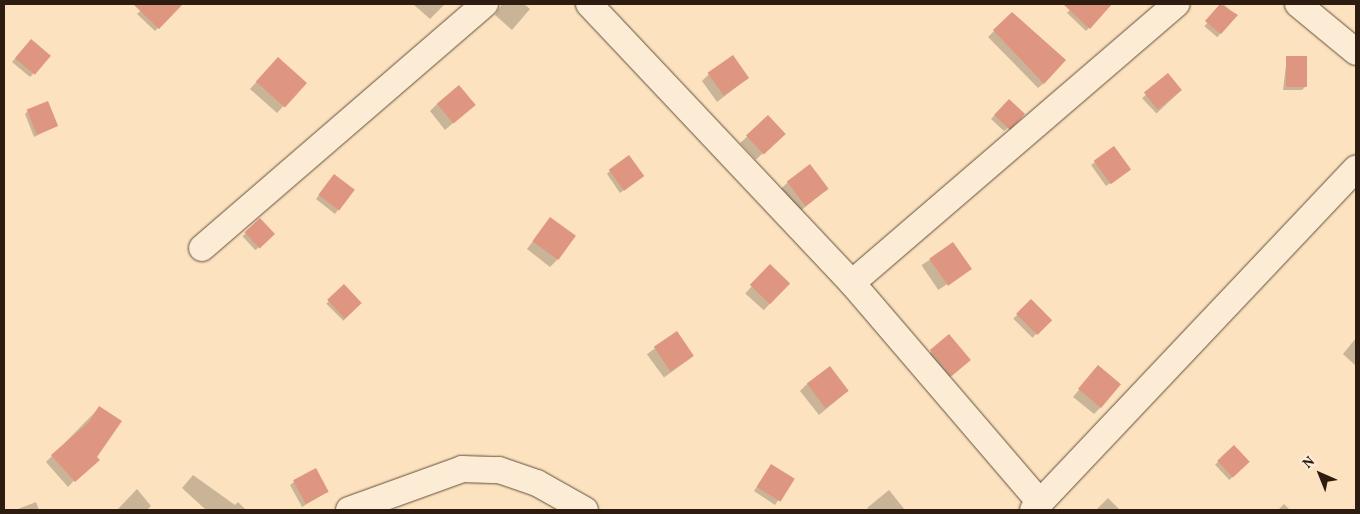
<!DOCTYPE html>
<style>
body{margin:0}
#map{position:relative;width:1360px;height:514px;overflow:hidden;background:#fce2be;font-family:Vollkorn,serif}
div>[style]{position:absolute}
.shadow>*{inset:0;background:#0003;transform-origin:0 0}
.building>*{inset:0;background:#de9680;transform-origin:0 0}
.roads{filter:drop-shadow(0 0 1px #614e3b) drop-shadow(0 0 1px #614e3b)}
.street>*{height:26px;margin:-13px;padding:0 13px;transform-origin:13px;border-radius:13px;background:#fdecd5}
span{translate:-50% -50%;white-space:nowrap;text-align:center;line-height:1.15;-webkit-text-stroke:4px #fdecd5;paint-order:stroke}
.frame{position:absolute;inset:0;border:5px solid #2d1c0f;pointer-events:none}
.north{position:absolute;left:1295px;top:449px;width:50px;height:50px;-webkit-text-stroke:4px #fdecd5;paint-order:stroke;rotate:316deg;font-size:14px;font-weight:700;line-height:20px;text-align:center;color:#2d1c0f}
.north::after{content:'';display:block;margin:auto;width:18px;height:22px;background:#2d1c0f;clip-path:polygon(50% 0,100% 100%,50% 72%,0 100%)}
</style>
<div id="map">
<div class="shadow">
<i style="clip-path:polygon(148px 4px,168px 4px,175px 10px,155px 31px,137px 14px)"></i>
<i style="clip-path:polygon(413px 4px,445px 4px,430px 19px)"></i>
<i style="clip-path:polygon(502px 4px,524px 4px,530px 9px,512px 30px,495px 15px)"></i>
<i style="clip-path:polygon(1075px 4px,1112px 4px,1086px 31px,1067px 13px)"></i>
<i style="left:1223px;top:4px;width:17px;height:29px;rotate:40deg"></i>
<i style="clip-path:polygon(1012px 13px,1044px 83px,1038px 88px,988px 37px)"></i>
<i style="clip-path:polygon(28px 44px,33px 74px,30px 77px,12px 62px)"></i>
<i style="clip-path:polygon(1287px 57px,1305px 87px,1302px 90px,1283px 90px)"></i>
<i style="clip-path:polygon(271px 66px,305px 83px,277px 113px,250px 89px)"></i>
<i style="clip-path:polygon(709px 74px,748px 78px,717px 102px,702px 81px)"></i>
<i style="left:1167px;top:75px;width:21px;height:34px;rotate:47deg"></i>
<i style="clip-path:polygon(1009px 101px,1020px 118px,1004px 131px,991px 119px)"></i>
<i style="clip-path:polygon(437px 104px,474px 105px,445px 130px,430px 111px)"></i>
<i style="clip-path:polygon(28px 111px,57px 126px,34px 137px,25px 114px)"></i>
<i style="left:768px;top:117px;width:23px;height:38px;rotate:47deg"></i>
<i style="clip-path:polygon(1114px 147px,1126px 172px,1106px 186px,1091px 165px)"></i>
<i style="clip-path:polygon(610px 171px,639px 179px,620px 193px,607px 174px)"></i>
<i style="clip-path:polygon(331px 179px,338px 210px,335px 214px,316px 199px)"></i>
<i style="clip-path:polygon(788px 182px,827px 189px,798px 213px,781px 189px)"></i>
<i style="clip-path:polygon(550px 219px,557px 260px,550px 267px,527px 249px)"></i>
<i style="left:260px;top:220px;width:19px;height:24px;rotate:47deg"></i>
<i style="left:953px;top:244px;width:30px;height:38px;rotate:56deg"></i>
<i style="left:770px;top:266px;width:25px;height:37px;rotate:42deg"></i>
<i style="left:344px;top:286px;width:24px;height:25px;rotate:45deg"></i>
<i style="left:1031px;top:301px;width:27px;height:25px;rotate:45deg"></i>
<i style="left:676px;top:333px;width:29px;height:36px;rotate:54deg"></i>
<i style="clip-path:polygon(1356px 338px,1356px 366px,1343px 354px)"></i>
<i style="clip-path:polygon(931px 352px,962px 367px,944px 382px,924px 359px)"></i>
<i style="clip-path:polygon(1098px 367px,1101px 407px,1094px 414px,1073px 397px)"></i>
<i style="clip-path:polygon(807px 384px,848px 391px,819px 415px,800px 391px)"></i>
<i style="clip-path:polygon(99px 408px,96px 457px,68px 487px,46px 462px)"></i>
<i style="left:1234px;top:447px;width:21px;height:26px;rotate:47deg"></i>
<i style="clip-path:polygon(768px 469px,793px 479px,775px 505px,754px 491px)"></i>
<i style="clip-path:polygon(193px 475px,235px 505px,238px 502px,246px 510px,206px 510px,182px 488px)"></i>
<i style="clip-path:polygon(294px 482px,327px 492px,302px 507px,290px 485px)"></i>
<i style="clip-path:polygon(137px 489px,151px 506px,147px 510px,117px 510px)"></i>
<i style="clip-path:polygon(889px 490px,905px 510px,869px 510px,867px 508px)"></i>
<i style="clip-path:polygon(1108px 498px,1120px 510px,1096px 510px)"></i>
<i style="clip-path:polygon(36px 502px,39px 510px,17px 510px,18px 509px)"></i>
<i style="clip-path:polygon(1284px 504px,1290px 510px,1278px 510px)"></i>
</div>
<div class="building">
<i style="clip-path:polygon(133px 4px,183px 4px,159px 29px)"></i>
<i style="clip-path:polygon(1063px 4px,1112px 4px,1090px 29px)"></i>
<i style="clip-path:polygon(1220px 4px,1238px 15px,1221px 34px,1205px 21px)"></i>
<i style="clip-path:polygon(1012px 12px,1066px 60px,1044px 84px,993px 30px)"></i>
<i style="left:31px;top:39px;width:26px;height:25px;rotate:40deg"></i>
<i style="left:733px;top:55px;width:28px;height:31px;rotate:55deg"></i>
<i style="left:1286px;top:56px;width:21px;height:31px"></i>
<i style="left:278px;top:57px;width:39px;height:33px;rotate:42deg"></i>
<i style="left:1168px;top:73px;width:22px;height:31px;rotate:51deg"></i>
<i style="left:459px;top:85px;width:26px;height:29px;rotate:50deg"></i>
<i style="left:1009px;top:99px;width:22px;height:22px;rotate:43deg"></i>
<i style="left:48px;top:101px;width:27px;height:23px;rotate:68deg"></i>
<i style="left:768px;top:115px;width:26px;height:30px;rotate:47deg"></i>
<i style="left:1114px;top:146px;width:29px;height:25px;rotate:54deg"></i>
<i style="left:629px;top:155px;width:26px;height:25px;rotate:54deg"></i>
<i style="left:810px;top:164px;width:31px;height:29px;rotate:53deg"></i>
<i style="left:334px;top:174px;width:26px;height:26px;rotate:37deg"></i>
<i style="left:550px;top:217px;width:32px;height:30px;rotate:36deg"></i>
<i style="left:260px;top:218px;width:22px;height:21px;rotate:47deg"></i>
<i style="left:953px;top:242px;width:33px;height:29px;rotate:55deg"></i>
<i style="left:770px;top:264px;width:28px;height:29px;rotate:44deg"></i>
<i style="left:344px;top:284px;width:26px;height:23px;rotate:47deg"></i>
<i style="left:1031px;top:299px;width:30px;height:21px;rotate:45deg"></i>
<i style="left:677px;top:331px;width:30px;height:28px;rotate:56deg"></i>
<i style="left:949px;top:334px;width:34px;height:25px;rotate:50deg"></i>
<i style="left:1098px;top:365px;width:30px;height:31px;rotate:40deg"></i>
<i style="left:830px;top:366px;width:31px;height:29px;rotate:53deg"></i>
<i style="clip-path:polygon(99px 406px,122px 421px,97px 457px,100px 460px,75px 482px,51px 455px,89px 422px)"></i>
<i style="left:1234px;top:445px;width:23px;height:23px;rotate:47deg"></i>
<i style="left:771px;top:464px;width:28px;height:27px;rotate:32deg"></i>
<i style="left:316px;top:468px;width:27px;height:26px;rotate:62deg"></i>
</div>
<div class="roads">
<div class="street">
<i style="left:589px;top:4px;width:383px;rotate:46.7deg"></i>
<i style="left:852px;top:283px;width:289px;rotate:49.4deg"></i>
<i style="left:1298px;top:4px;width:75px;rotate:39.6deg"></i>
<i style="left:202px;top:248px;width:374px;rotate:-40.8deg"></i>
<i style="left:852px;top:283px;width:428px;rotate:-40.7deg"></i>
<i style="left:349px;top:510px;width:120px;rotate:-19.9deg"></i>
<i style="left:462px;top:469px;width:37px;rotate:2deg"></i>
<i style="left:499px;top:470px;width:40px;rotate:18.9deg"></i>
<i style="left:537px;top:483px;width:55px;rotate:29.4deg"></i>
<i style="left:1033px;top:510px;width:470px;rotate:-46.6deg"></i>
</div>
</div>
<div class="frame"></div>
<div class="north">N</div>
</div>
